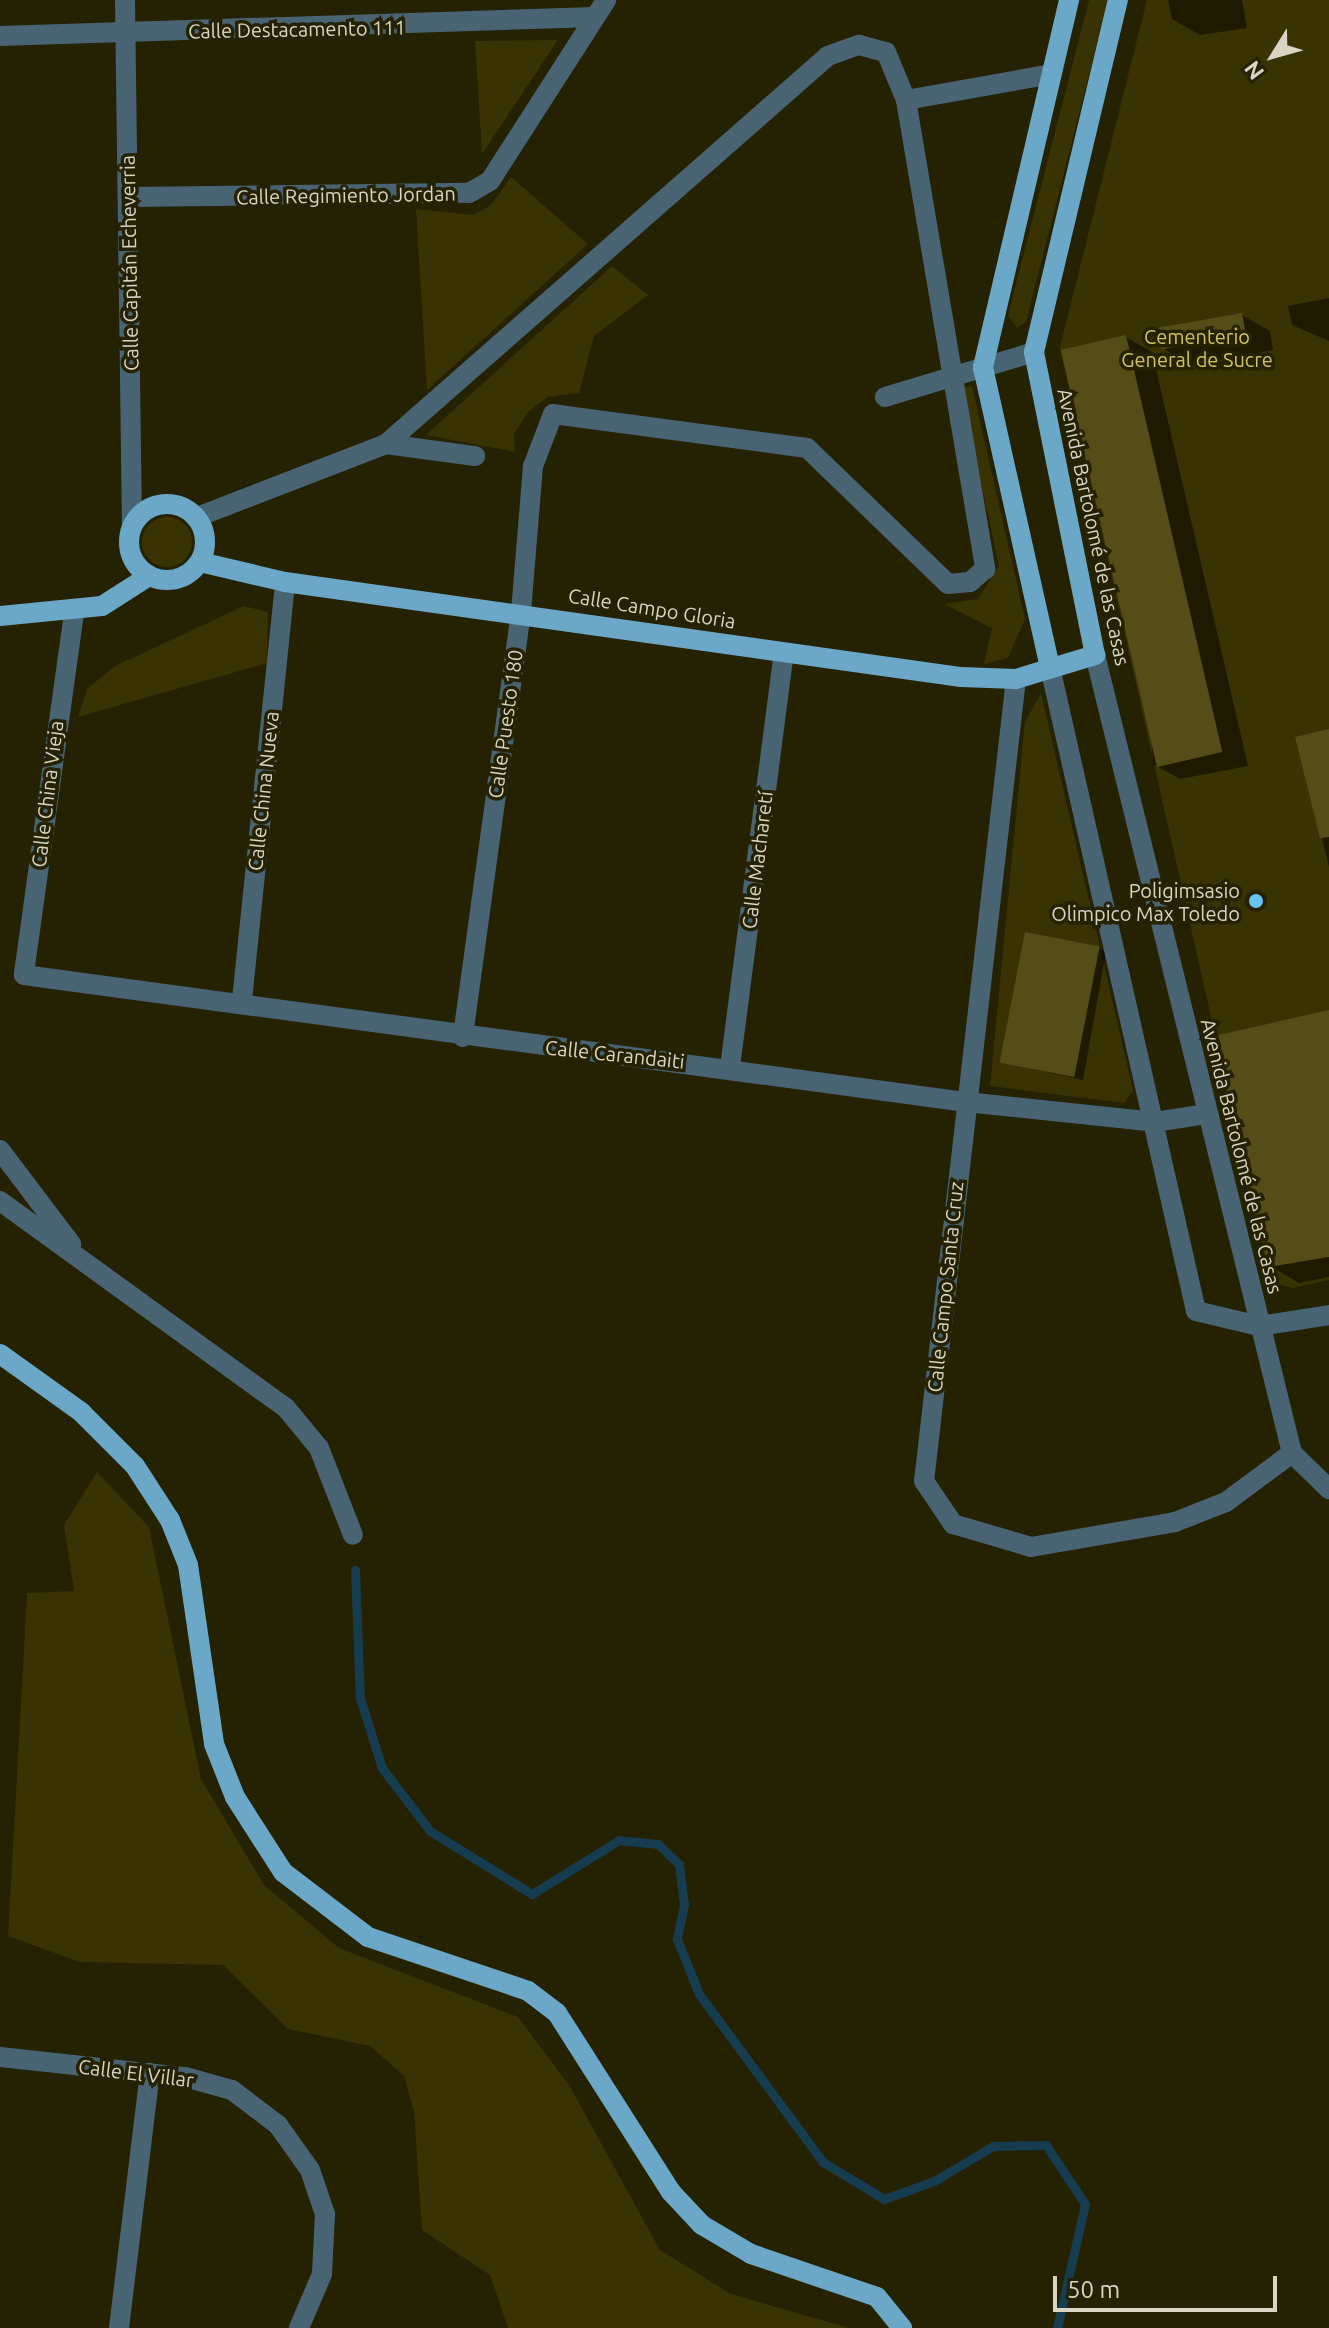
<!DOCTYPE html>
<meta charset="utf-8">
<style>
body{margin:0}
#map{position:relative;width:1329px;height:2328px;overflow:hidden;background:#252103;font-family:Ubuntu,sans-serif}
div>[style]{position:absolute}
.green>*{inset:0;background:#393203}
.round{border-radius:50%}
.shadow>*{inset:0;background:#0007}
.stream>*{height:9px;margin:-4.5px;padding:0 4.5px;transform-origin:4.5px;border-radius:4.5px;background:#153d4f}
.building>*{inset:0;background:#554d17;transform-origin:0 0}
.minor>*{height:20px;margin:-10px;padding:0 10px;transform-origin:10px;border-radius:10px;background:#486473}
.major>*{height:20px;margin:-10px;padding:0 10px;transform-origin:10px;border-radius:10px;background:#6ba8c7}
.major>.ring{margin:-10px;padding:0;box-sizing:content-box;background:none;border:20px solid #6ba8c7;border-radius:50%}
.dots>*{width:22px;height:22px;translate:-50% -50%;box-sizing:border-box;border:4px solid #252103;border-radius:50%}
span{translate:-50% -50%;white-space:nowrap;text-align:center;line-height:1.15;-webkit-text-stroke:7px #252103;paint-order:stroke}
.street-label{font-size:20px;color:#d8d5c4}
.park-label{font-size:20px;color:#d3c360}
.poi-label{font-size:20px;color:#d8d5c4}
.right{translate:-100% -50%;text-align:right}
.north{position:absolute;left:1233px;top:16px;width:80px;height:80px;-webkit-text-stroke:6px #252103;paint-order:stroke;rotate:233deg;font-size:22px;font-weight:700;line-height:32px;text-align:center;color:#d8d5c4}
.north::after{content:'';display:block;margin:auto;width:28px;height:36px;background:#d8d5c4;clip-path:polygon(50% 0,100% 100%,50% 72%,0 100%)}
.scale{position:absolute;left:1053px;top:2276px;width:224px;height:36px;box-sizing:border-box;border:4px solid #d8d5c4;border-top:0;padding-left:10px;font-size:24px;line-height:28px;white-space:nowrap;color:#d8d5c4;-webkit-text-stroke:6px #252103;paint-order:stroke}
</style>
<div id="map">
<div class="green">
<i style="clip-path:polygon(1089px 0,1108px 0,1026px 322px,1017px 328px,1008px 315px)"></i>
<i style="clip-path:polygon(1147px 0,1329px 0,1329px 1280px,1293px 1288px,1271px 1283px,1060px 347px)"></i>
<i style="clip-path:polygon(558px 40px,482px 154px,475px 41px)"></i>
<i style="clip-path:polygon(511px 177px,588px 244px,427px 390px,416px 209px,473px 215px,490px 206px)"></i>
<i style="clip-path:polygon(612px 266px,648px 295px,594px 336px,579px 393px,548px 397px,528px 412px,514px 434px,515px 452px,426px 435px)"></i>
<i style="clip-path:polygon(972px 386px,1025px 619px,1008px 658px,984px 664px,992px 628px,944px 604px,978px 599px,999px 566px,961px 388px)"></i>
<i class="round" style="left:142px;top:517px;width:50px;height:50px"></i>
<i style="clip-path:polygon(244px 606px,268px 612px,267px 663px,78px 717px,87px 689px,115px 666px)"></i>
<i style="clip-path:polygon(1041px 693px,1133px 1090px,1124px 1103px,990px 1086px,1025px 722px)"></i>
<i style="clip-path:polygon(97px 1472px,149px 1527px,201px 1779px,264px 1885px,339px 1948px,518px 2017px,569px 2085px,660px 2250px,731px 2294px,849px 2328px,508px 2328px,490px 2275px,422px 2230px,414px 2111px,404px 2076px,370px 2046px,288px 2029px,223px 1965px,80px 1962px,8px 1936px,27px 1593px,74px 1591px,64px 1525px)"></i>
</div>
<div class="shadow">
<i style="clip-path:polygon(1168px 0,1242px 0,1247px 28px,1200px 35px,1172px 19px)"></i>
<i style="clip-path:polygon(1329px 298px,1329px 341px,1292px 325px,1288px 306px)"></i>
<i style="clip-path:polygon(1242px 315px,1270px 331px,1273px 350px,1192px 365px,1164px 349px)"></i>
<i style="clip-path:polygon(1126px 337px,1152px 352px,1248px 766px,1180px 779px,1153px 764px)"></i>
<i style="clip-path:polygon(1329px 731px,1329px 867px,1298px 739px)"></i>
<i style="clip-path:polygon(1099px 948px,1106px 952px,1083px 1080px,1003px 1062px)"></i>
<i style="clip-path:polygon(1329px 1012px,1329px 1277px,1299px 1283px,1270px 1266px)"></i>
</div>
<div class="stream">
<i style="left:355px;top:1570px;width:128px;rotate:87.8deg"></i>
<i style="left:360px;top:1698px;width:73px;rotate:72.6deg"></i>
<i style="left:382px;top:1768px;width:79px;rotate:52.7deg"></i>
<i style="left:430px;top:1831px;width:120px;rotate:31.7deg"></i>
<i style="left:532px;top:1894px;width:102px;rotate:-31.8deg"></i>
<i style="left:619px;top:1840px;width:39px;rotate:6deg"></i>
<i style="left:658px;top:1844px;width:29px;rotate:44deg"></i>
<i style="left:679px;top:1864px;width:41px;rotate:83deg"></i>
<i style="left:684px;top:1905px;width:35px;rotate:102deg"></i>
<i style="left:677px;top:1939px;width:59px;rotate:68.2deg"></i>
<i style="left:699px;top:1994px;width:209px;rotate:53.6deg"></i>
<i style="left:823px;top:2162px;width:71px;rotate:31.2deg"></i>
<i style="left:884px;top:2199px;width:53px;rotate:-19.8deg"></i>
<i style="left:934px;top:2181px;width:69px;rotate:-30.7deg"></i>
<i style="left:993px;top:2146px;width:53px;rotate:-1.1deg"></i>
<i style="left:1046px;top:2145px;width:71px;rotate:56.5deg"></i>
<i style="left:1085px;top:2204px;width:127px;rotate:102.7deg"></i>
</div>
<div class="building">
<i style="left:1242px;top:313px;width:22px;height:86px;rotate:80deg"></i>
<i style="left:1126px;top:335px;width:428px;height:67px;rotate:77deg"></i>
<i style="clip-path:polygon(1329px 729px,1329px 837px,1320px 838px,1295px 737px)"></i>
<i style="left:1025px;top:932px;width:76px;height:133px;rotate:11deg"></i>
<i style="clip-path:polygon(1329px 1010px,1329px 1257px,1268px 1267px,1214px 1036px)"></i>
</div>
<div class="minor">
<i style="left:125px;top:0;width:526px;rotate:89.24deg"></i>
<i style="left:0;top:36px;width:594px;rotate:-1.83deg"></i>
<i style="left:906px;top:100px;width:148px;rotate:-10.1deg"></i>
<i style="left:128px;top:197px;width:341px;rotate:-0.7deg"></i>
<i style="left:469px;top:193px;width:24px;rotate:-30deg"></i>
<i style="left:490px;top:181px;width:215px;rotate:-57.3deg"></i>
<i style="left:885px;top:397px;width:156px;rotate:-16.8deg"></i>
<i style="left:386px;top:444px;width:90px;rotate:7.7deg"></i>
<i style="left:197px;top:517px;width:203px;rotate:-21.1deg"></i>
<i style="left:386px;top:444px;width:588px;rotate:-41.28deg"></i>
<i style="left:828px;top:56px;width:33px;rotate:-20deg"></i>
<i style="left:859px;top:45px;width:28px;rotate:15deg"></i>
<i style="left:886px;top:52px;width:52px;rotate:67.4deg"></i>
<i style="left:906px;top:100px;width:476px;rotate:80.4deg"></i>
<i style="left:985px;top:569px;width:20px;rotate:139deg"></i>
<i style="left:970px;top:582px;width:22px;rotate:175deg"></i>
<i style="left:948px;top:584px;width:196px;rotate:-136deg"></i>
<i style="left:807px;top:448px;width:256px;rotate:-172.4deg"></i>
<i style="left:553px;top:414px;width:56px;rotate:111deg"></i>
<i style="left:533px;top:466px;width:146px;rotate:94.7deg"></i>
<i style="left:521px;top:612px;width:429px;rotate:97.8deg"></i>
<i style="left:74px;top:613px;width:365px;rotate:97.9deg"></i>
<i style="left:24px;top:975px;width:951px;rotate:7.68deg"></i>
<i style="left:966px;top:1102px;width:190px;rotate:6deg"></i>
<i style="left:1155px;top:1122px;width:53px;rotate:-8.7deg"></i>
<i style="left:1095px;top:655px;width:822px;rotate:76.13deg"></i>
<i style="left:1292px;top:1453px;width:52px;rotate:44.2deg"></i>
<i style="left:1049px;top:663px;width:664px;rotate:77.22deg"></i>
<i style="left:1196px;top:1311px;width:65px;rotate:13.4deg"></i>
<i style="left:1259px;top:1326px;width:71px;rotate:-8.9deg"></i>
<i style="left:1016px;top:679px;width:807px;rotate:96.54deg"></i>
<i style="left:924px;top:1481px;width:52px;rotate:56deg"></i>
<i style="left:953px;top:1524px;width:81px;rotate:16.4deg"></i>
<i style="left:1031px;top:1547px;width:146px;rotate:-9.8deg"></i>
<i style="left:1175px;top:1522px;width:55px;rotate:-21.4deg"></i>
<i style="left:1226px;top:1502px;width:82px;rotate:-36.6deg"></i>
<i style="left:242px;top:1000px;width:420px;rotate:-84.1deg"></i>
<i style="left:730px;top:1067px;width:418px;rotate:-82.6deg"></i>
<i style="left:0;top:1150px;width:118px;rotate:52.9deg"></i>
<i style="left:0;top:1201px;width:353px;rotate:35.9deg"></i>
<i style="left:286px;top:1408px;width:52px;rotate:50.5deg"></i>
<i style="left:319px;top:1448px;width:93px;rotate:68.7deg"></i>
<i style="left:0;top:2057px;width:186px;rotate:6.2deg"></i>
<i style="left:185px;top:2077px;width:49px;rotate:15.5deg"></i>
<i style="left:232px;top:2090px;width:58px;rotate:37.3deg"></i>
<i style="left:278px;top:2125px;width:55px;rotate:54.6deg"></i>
<i style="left:310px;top:2170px;width:46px;rotate:71.2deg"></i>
<i style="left:325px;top:2214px;width:60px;rotate:92.9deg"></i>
<i style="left:322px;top:2274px;width:59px;rotate:113.1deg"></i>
<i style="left:119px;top:2328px;width:257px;rotate:-83.1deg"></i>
</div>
<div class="major">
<i class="ring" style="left:129px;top:504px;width:56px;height:56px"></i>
<i style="left:200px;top:562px;width:87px;rotate:13.2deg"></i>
<i style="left:285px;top:582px;width:683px;rotate:8deg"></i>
<i style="left:961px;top:677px;width:55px;rotate:2.1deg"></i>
<i style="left:1016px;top:679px;width:83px;rotate:-16.9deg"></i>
<i style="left:1095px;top:655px;width:309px;rotate:-101.4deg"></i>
<i style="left:1034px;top:352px;width:362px;rotate:-76.6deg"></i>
<i style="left:0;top:616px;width:102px;rotate:-5.6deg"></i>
<i style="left:102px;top:606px;width:56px;rotate:-32.6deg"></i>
<i style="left:1049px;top:663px;width:303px;rotate:-102.6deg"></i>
<i style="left:983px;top:367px;width:377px;rotate:-76.8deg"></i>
<i style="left:0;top:1354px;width:100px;rotate:35.6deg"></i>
<i style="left:81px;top:1412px;width:76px;rotate:45deg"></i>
<i style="left:135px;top:1466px;width:64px;rotate:57.1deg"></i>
<i style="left:170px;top:1520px;width:48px;rotate:68.2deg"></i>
<i style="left:188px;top:1565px;width:181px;rotate:81.7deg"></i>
<i style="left:214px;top:1744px;width:57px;rotate:68.4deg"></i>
<i style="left:235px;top:1797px;width:89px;rotate:57.4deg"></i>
<i style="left:283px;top:1872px;width:107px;rotate:37.4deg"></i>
<i style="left:368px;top:1937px;width:169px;rotate:18.6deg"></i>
<i style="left:528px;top:1991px;width:36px;rotate:37deg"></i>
<i style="left:557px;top:2013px;width:212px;rotate:57.5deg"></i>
<i style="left:671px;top:2192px;width:45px;rotate:46.8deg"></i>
<i style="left:702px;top:2225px;width:57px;rotate:30.6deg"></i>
<i style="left:751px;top:2254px;width:133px;rotate:18.8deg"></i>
<i style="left:877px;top:2297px;width:40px;rotate:51deg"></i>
</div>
<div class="dots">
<i style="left:1256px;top:901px;background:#68c4f0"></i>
</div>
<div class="street-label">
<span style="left:297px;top:29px;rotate:-1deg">Calle Destacamento 111</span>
<span style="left:346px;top:195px;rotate:-1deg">Calle Regimiento Jordan</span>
<span style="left:129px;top:263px;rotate:-91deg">Calle Capitán Echeverria</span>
<span style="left:1094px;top:527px;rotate:78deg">Avenida Bartolomé de las Casas</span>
<span style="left:652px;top:608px;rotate:9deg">Calle Campo Gloria</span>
<span style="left:505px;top:724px;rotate:-82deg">Calle Puesto 180</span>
<span style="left:263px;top:791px;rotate:-84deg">Calle China Nueva</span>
<span style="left:47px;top:794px;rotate:-83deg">Calle China Vieja</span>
<span style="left:757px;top:860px;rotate:-83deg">Calle Macharetí</span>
<span style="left:615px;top:1054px;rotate:6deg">Calle Carandaiti</span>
<span style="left:1242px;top:1156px;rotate:76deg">Avenida Bartolomé de las Casas</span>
<span style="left:945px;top:1287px;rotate:-84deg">Calle Campo Santa Cruz</span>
<span style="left:136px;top:2073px;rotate:7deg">Calle El Villar</span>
</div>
<div class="park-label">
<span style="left:1197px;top:348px">Cementerio<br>General de Sucre</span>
</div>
<div class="poi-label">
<span class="right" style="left:1240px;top:902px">Poligimsasio<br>Olimpico Max Toledo</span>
</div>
<div class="north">N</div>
<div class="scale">50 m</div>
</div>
